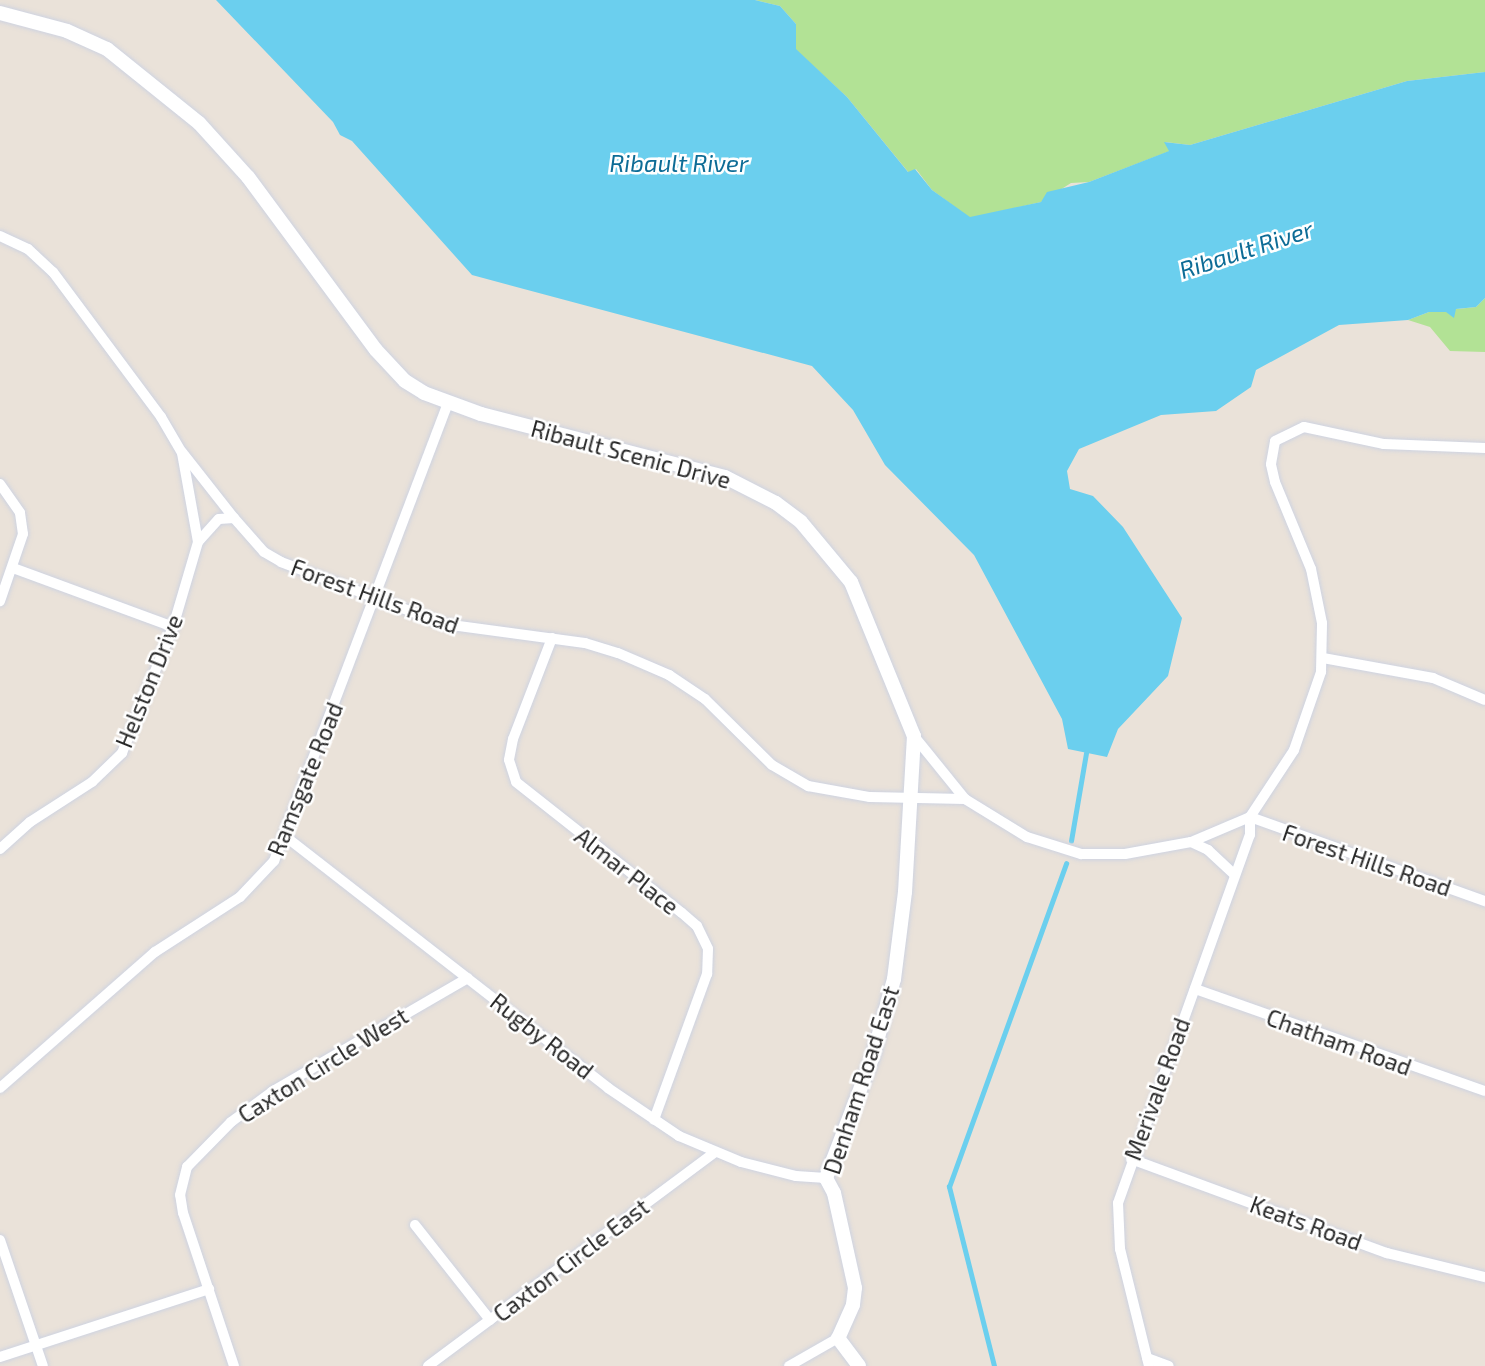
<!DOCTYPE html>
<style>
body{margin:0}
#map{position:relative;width:1485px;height:1366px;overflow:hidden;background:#eae2d9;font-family:"Exo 2",sans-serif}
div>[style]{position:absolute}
.green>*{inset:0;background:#b2e295}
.water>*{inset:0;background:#6bcfee}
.stream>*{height:4.5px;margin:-2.25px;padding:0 2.25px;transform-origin:2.25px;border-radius:2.25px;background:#6bcfee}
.roads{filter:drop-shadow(0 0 2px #ced3e1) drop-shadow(0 0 2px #ced3e1)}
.minor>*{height:10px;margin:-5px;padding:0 5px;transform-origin:5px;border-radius:5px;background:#fff}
.tertiary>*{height:14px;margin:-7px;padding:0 7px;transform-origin:7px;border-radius:7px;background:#fff}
span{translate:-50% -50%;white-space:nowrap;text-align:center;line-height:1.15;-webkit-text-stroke:5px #fff;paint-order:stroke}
.street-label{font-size:23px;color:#282828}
.water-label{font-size:24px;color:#0d6c96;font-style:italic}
</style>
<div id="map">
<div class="green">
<i style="clip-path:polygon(755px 0,1485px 0,1485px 72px,1407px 81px,1190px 145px,1165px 142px,1170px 151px,1089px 182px,1071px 183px,1041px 202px,970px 218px,932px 190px,916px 169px,909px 173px,847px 97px,795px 49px,796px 24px,780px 6px)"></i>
<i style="clip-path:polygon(1485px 298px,1485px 352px,1450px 351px,1430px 327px,1408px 320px,1429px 312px,1476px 307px)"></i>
</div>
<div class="water">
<i style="clip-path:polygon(216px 0,755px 0,780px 6px,796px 24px,796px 49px,847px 97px,908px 172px,915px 169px,932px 190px,970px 217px,1041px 202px,1047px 192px,1089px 182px,1169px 151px,1164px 142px,1190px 145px,1407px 81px,1485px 72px,1485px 298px,1476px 307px,1456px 309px,1454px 318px,1446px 312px,1429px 312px,1408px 320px,1339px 325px,1256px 370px,1251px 387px,1216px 411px,1161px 415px,1079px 449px,1067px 471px,1070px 489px,1093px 496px,1123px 527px,1182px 618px,1168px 676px,1118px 729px,1107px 757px,1068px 749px,1062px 719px,974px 555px,885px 465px,853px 410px,812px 366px,472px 275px,352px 141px,340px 135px,333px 122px)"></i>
</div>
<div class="stream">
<i style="left:1071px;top:841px;width:89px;rotate:-80.3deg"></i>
<i style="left:994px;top:1366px;width:185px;rotate:-104.1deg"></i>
<i style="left:949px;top:1187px;width:344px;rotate:-70.1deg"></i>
</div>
<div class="roads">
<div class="minor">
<i style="left:0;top:236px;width:31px;rotate:25deg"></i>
<i style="left:28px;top:249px;width:34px;rotate:43deg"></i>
<i style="left:53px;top:272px;width:181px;rotate:53.3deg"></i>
<i style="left:161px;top:417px;width:42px;rotate:59.7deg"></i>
<i style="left:182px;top:453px;width:90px;rotate:79.8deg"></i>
<i style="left:198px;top:542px;width:31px;rotate:-48deg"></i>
<i style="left:219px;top:519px;width:15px;rotate:-4deg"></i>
<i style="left:234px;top:518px;width:45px;rotate:48.6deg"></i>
<i style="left:264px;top:552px;width:20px;rotate:30deg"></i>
<i style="left:281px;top:562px;width:174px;rotate:20.8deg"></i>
<i style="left:444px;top:624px;width:142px;rotate:7.7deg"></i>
<i style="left:585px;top:643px;width:34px;rotate:17deg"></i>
<i style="left:618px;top:653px;width:56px;rotate:23.3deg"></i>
<i style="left:669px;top:675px;width:43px;rotate:33.7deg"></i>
<i style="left:705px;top:699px;width:94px;rotate:44.6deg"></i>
<i style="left:772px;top:765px;width:42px;rotate:30.3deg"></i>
<i style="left:808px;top:786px;width:63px;rotate:10.1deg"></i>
<i style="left:870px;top:797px;width:95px;rotate:1.2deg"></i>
<i style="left:965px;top:799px;width:73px;rotate:31.5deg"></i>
<i style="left:1027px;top:837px;width:57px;rotate:17.5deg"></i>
<i style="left:1081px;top:854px;width:44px"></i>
<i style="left:1125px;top:854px;width:67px;rotate:-10.3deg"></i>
<i style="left:1191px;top:842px;width:64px;rotate:-23deg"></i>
<i style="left:1250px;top:817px;width:80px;rotate:-56.7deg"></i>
<i style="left:1294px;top:750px;width:83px;rotate:-70.9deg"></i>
<i style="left:1321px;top:672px;width:49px;rotate:-88.8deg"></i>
<i style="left:1322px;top:623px;width:55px;rotate:-101.5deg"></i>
<i style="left:1311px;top:569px;width:94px;rotate:-112.5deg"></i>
<i style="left:1275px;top:482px;width:18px;rotate:-103deg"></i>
<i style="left:1271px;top:464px;width:23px;rotate:-80deg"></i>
<i style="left:1275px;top:441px;width:32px;rotate:-26deg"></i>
<i style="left:1304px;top:427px;width:82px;rotate:12deg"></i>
<i style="left:1384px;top:444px;width:101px;rotate:2.3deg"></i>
<i style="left:182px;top:452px;width:84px;rotate:51.8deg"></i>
<i style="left:0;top:484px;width:35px;rotate:55deg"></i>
<i style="left:20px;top:513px;width:21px;rotate:82deg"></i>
<i style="left:23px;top:534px;width:71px;rotate:108.9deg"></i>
<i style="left:13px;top:568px;width:171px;rotate:20.2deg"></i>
<i style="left:552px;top:638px;width:108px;rotate:111.1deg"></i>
<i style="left:513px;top:739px;width:21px;rotate:101deg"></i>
<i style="left:509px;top:760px;width:23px;rotate:72deg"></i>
<i style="left:516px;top:782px;width:211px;rotate:38.3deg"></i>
<i style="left:682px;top:913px;width:20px;rotate:41deg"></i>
<i style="left:697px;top:926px;width:25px;rotate:64deg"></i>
<i style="left:708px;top:949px;width:25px;rotate:92deg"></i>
<i style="left:707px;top:974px;width:155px;rotate:110deg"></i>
<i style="left:1323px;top:658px;width:112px;rotate:10.3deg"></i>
<i style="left:1433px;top:678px;width:56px;rotate:22.9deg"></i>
<i style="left:914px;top:736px;width:81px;rotate:51deg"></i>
<i style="left:286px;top:837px;width:408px;rotate:37.9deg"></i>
<i style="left:608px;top:1088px;width:86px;rotate:34.1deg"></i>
<i style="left:679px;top:1136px;width:67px;rotate:22.8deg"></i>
<i style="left:741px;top:1162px;width:57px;rotate:14.3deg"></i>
<i style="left:796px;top:1176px;width:30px;rotate:4deg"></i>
<i style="left:1191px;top:842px;width:19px;rotate:25deg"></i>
<i style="left:1208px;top:850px;width:35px;rotate:43deg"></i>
<i style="left:0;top:849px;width:40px;rotate:-42deg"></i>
<i style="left:30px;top:822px;width:74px;rotate:-32.8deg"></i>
<i style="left:92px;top:782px;width:42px;rotate:-44deg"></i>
<i style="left:122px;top:753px;width:136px;rotate:-68deg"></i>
<i style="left:173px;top:627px;width:89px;rotate:-73.6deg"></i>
<i style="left:1195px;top:989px;width:307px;rotate:19.4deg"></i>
<i style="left:0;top:1088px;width:206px;rotate:-41.3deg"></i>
<i style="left:155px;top:952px;width:101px;rotate:-32.9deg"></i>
<i style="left:240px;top:897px;width:50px;rotate:-46.6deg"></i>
<i style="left:274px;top:861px;width:489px;rotate:-69.2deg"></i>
<i style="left:1131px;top:1159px;width:273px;rotate:20.2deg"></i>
<i style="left:1387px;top:1253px;width:101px;rotate:13.8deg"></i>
<i style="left:415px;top:1225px;width:121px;rotate:51.7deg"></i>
<i style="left:0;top:1240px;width:133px;rotate:71.2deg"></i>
<i style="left:0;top:1357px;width:220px;rotate:-18deg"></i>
<i style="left:1147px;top:1358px;width:23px;rotate:20deg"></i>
<i style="left:234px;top:1366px;width:161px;rotate:-108.4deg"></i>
<i style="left:183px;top:1213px;width:18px;rotate:-99deg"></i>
<i style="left:180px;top:1195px;width:29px;rotate:-76deg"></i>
<i style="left:187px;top:1167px;width:63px;rotate:-45.6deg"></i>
<i style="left:231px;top:1122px;width:52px;rotate:-36.4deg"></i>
<i style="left:273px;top:1091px;width:225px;rotate:-30.1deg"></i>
<i style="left:428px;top:1366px;width:357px;rotate:-36.7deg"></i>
<i style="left:789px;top:1366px;width:56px;rotate:-29.7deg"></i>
<i style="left:1149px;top:1366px;width:121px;rotate:-103.9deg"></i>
<i style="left:1120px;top:1249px;width:46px;rotate:-92.5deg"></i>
<i style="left:1118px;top:1203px;width:391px;rotate:-70.3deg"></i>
<i style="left:1250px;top:835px;width:18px;rotate:-90deg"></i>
<i style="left:1250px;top:817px;width:250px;rotate:19.7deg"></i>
</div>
<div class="tertiary">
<i style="left:0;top:13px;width:69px;rotate:15deg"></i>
<i style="left:67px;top:31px;width:44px;rotate:24.2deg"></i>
<i style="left:107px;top:49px;width:118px;rotate:38.8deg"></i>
<i style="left:199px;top:123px;width:73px;rotate:47.8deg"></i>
<i style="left:248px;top:177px;width:215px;rotate:53.5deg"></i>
<i style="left:376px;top:350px;width:42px;rotate:46.9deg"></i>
<i style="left:405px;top:381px;width:22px;rotate:32deg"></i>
<i style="left:424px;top:393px;width:61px;rotate:20.2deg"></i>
<i style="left:481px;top:414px;width:252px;rotate:14.5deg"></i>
<i style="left:725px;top:477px;width:57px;rotate:27deg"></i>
<i style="left:776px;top:503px;width:31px;rotate:37deg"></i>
<i style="left:801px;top:522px;width:78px;rotate:50.2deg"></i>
<i style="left:851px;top:582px;width:166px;rotate:67.8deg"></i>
<i style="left:914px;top:736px;width:156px;rotate:93.3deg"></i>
<i style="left:905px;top:892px;width:88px;rotate:97.2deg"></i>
<i style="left:894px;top:979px;width:80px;rotate:105.3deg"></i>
<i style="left:873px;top:1056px;width:131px;rotate:111.1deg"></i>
<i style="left:826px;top:1178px;width:17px;rotate:62deg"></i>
<i style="left:834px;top:1193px;width:97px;rotate:77.5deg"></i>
<i style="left:855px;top:1288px;width:17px;rotate:97deg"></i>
<i style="left:853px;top:1305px;width:36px;rotate:114deg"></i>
<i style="left:838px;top:1338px;width:35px;rotate:53deg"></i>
</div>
</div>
<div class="street-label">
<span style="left:631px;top:454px;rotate:15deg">Ribault Scenic Drive</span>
<span style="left:375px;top:596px;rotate:20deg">Forest Hills Road</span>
<span style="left:149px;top:681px;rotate:-68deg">Helston Drive</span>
<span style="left:305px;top:779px;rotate:-68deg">Ramsgate Road</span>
<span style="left:1367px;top:860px;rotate:19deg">Forest Hills Road</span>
<span style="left:627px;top:871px;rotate:38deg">Almar Place</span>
<span style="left:542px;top:1036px;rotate:38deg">Rugby Road</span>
<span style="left:1339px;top:1042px;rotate:20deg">Chatham Road</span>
<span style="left:323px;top:1065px;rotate:-32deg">Caxton Circle West</span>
<span style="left:861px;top:1080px;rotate:-72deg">Denham Road East</span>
<span style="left:1157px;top:1089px;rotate:-70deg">Merivale Road</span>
<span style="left:1306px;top:1223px;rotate:20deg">Keats Road</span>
<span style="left:571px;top:1260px;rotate:-37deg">Caxton Circle East</span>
</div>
<div class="water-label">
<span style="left:679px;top:163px">Ribault River</span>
<span style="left:1246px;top:249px;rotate:-18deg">Ribault River</span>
</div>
</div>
